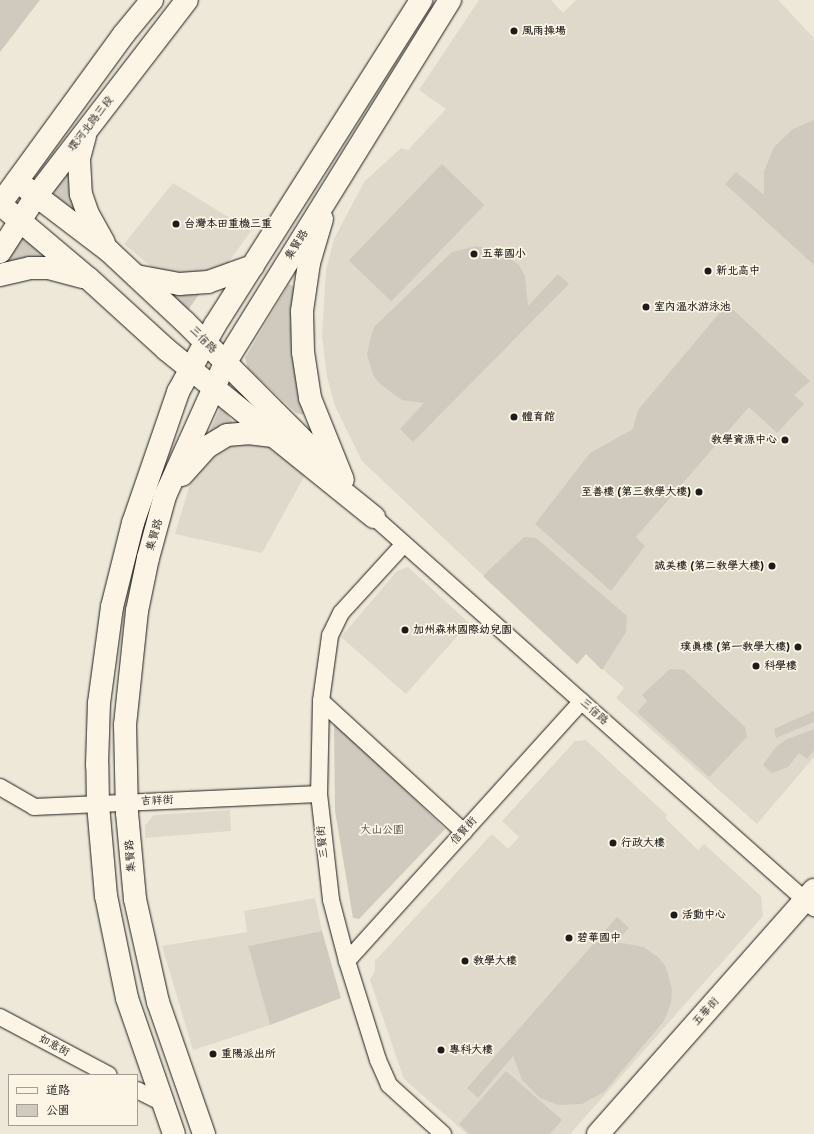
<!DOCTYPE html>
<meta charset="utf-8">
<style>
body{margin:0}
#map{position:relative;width:814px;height:1134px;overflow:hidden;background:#eee8d9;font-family:"Balsamiq Sans","LXGW WenKai TC",sans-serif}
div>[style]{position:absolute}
.built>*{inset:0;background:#ded9cb}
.green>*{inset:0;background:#cfcabd;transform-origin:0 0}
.roads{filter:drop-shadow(0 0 1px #1c1c1c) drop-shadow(0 0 1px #1c1c1c)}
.street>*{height:16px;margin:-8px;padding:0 8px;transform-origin:8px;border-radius:8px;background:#fcf5e5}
.secondary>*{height:22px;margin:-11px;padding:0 11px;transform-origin:11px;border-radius:11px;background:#fcf5e5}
.dots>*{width:11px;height:11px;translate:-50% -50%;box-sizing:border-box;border:2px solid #fcf5e5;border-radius:50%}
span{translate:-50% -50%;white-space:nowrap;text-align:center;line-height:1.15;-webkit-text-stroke:3.5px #fcf5e5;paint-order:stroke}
.poi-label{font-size:11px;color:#1c1c1c;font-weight:700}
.left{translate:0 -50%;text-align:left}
.right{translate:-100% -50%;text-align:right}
.street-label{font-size:11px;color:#1c1c1c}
.park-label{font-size:11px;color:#52504c}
.legend{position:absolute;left:8px;top:1074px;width:130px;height:52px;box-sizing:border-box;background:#fcf5e5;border:1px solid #a29e95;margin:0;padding:5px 7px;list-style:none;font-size:12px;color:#1c1c1c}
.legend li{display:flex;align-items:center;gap:8px;height:20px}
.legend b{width:20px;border:1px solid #a29e95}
</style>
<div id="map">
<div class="built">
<i style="clip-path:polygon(479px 0,551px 0,563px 13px,576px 0,778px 0,814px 38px,814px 757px,757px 824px,616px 698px,624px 688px,586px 654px,577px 664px,362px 461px,335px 406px,327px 377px,322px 336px,326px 270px,334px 239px,364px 182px,401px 148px,408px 150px,446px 109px,419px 90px)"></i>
<i style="clip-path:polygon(173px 183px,251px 231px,225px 267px,209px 275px,159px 273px,124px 244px)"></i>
<i style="clip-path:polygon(255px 441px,275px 449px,305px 475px,262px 553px,175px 534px,190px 484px,199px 466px,217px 448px)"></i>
<i style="clip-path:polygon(408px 567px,469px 623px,406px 694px,341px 637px,397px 571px)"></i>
<i style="clip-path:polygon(586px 740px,667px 815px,665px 818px,698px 850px,704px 844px,761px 896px,763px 916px,570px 1134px,467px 1134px,404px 1079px,370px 980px,375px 971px,375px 961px,492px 834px,508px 849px,519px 837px,502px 821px,575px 741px)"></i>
<i style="clip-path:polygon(230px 810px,231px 831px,145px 838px,145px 825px,154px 815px)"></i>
<i style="clip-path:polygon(315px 898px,322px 931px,248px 946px,270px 1025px,193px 1050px,162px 946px,247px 932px,244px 911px)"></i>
</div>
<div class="green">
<i style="clip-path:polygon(0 0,40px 0,0 52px)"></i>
<i style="clip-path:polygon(814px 120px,814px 265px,725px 184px,736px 172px,764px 195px,764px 172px,774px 147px,793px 129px)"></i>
<i style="left:442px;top:164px;width:59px;height:134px;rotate:44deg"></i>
<i style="clip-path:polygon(72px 169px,79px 217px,54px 196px,55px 188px)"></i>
<i style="clip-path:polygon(30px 236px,54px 261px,2px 265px,20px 237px)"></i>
<i style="clip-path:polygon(476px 246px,501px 252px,519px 265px,525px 276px,528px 306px,558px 274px,569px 284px,413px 442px,400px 429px,424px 403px,402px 400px,380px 384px,373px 375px,367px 354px,370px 340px,374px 327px,452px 252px)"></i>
<i style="clip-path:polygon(207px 283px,188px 310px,164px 289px)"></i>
<i style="clip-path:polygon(289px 284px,297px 288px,308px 408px,303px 415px,296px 413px,248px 368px,245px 358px)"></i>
<i style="clip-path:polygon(727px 304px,810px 381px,794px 395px,804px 404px,777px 433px,749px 407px,636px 537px,645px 546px,611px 591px,535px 524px,590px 453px,633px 429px,638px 410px)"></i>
<i style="clip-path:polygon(220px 408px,224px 410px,234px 424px,208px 435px)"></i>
<i style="clip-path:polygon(524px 537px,536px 538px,627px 616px,626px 632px,602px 670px,586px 654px,577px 664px,483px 576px)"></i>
<i style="clip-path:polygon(670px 669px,684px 670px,745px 727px,747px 737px,709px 777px,637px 712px,647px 701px,642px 695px)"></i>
<i style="clip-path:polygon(814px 711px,814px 722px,776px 738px,774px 729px)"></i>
<i style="clip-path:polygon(334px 720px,445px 829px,359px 919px,353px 918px,335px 811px)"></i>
<i style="clip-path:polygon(814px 729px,814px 751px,807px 759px,799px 753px,788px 767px,772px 773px,763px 765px,775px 748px,785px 740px)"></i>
<i style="clip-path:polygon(617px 917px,629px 928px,616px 942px,644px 947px,659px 958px,666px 967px,672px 989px,671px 1003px,664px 1021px,604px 1092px,582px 1104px,558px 1105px,540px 1098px,522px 1080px,513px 1056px,478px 1098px,467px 1088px)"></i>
<i style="clip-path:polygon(322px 931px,341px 998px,270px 1025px,248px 946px)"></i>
<i style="clip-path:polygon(506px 1071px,562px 1120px,550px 1134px,470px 1134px,459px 1124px)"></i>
</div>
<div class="roads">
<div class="street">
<i style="left:374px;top:517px;width:589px;rotate:41.63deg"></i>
<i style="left:404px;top:544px;width:93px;rotate:132.4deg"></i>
<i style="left:341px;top:613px;width:25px;rotate:116deg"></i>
<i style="left:330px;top:636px;width:66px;rotate:97.9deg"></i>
<i style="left:321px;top:701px;width:93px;rotate:91.2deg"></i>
<i style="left:319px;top:794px;width:107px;rotate:83.5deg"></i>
<i style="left:331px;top:900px;width:63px;rotate:75.3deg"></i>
<i style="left:347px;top:961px;width:104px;rotate:72.6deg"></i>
<i style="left:378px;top:1060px;width:27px;rotate:66deg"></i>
<i style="left:389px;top:1085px;width:73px;rotate:42.2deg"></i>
<i style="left:321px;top:701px;width:194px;rotate:42.5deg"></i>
<i style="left:0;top:787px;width:39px;rotate:30deg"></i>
<i style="left:34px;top:807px;width:285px;rotate:-2.6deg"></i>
<i style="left:347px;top:961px;width:350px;rotate:-47.9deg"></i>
<i style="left:0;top:1017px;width:123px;rotate:28deg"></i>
<i style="left:137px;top:1090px;width:28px;rotate:27deg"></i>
</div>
<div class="secondary">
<i style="left:152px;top:0;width:44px;rotate:129.5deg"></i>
<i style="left:124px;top:34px;width:210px;rotate:126.1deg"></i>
<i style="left:0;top:204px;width:115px;rotate:40.1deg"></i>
<i style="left:88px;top:278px;width:107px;rotate:42.3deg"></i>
<i style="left:167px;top:350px;width:266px;rotate:38.9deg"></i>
<i style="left:85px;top:136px;width:24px;rotate:105deg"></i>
<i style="left:79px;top:159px;width:35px;rotate:87deg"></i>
<i style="left:81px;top:194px;width:21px;rotate:71deg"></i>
<i style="left:88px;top:214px;width:33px;rotate:61deg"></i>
<i style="left:17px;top:181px;width:116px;rotate:37.3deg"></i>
<i style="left:109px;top:251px;width:104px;rotate:43.1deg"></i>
<i style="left:185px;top:322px;width:197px;rotate:45deg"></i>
<i style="left:322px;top:219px;width:46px;rotate:106.5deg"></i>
<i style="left:309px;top:263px;width:49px;rotate:98.3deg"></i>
<i style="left:302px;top:311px;width:41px;rotate:88.6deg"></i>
<i style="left:303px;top:352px;width:47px;rotate:81.3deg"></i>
<i style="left:310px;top:398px;width:88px;rotate:68.1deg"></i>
<i style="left:0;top:252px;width:67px;rotate:-57.3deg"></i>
<i style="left:36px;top:196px;width:247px;rotate:-52.4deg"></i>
<i style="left:0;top:275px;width:31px;rotate:-13deg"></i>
<i style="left:30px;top:268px;width:19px"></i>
<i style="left:49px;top:268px;width:35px;rotate:15deg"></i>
<i style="left:136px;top:276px;width:44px;rotate:10.5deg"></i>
<i style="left:179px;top:284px;width:29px;rotate:-4deg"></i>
<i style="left:208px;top:282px;width:48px;rotate:-19.6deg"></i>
<i style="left:182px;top:475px;width:38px;rotate:-48deg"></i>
<i style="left:207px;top:447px;width:23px;rotate:-31deg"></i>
<i style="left:227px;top:435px;width:21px;rotate:-5deg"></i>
<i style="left:248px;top:433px;width:25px;rotate:7deg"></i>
<i style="left:174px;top:1134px;width:144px;rotate:-109.1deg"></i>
<i style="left:127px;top:998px;width:104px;rotate:-101.6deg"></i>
<i style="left:106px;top:896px;width:92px;rotate:-95deg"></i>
<i style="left:98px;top:804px;width:39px;rotate:-91deg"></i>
<i style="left:97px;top:765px;width:62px;rotate:-88.2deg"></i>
<i style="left:99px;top:703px;width:97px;rotate:-82.3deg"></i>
<i style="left:112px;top:607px;width:87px;rotate:-76deg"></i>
<i style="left:133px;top:523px;width:139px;rotate:-71deg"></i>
<i style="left:178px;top:392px;width:77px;rotate:-61.1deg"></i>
<i style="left:215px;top:325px;width:385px;rotate:-57.6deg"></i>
<i style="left:204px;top:1134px;width:140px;rotate:-109.2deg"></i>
<i style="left:158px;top:1002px;width:106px;rotate:-102.6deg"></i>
<i style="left:135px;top:899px;width:86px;rotate:-95.3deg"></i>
<i style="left:127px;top:813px;width:88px;rotate:-91.3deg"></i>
<i style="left:125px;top:725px;width:115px;rotate:-84deg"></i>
<i style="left:137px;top:611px;width:54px;rotate:-78.3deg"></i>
<i style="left:148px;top:558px;width:64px;rotate:-74.7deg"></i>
<i style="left:165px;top:496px;width:146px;rotate:-65.7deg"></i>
<i style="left:225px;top:363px;width:427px;rotate:-58.2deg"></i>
<i style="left:598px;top:1134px;width:326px;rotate:-48.5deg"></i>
</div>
</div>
<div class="dots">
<i style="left:514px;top:31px;background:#1c1c1c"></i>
<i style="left:176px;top:224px;background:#1c1c1c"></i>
<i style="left:474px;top:254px;background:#1c1c1c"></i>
<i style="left:708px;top:271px;background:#1c1c1c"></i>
<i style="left:646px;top:307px;background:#1c1c1c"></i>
<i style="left:514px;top:417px;background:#1c1c1c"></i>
<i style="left:785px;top:440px;background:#1c1c1c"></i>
<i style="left:699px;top:492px;background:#1c1c1c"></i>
<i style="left:772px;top:566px;background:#1c1c1c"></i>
<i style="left:405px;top:630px;background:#1c1c1c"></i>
<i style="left:798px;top:647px;background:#1c1c1c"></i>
<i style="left:756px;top:666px;background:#1c1c1c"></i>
<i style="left:613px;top:843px;background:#1c1c1c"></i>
<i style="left:674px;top:915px;background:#1c1c1c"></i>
<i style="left:569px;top:938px;background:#1c1c1c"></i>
<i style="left:465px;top:961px;background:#1c1c1c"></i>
<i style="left:441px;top:1050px;background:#1c1c1c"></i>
<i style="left:213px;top:1054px;background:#1c1c1c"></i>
</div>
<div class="poi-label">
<span class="left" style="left:522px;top:31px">風雨操場</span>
<span class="left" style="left:184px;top:224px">台灣本田重機三重</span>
<span class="left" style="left:482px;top:254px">五華國小</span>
<span class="left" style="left:716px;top:271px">新北高中</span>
<span class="left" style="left:654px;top:307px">室內溫水游泳池</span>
<span class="left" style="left:522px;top:417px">體育館</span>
<span class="right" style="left:777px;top:440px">教學資源中心</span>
<span class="right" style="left:691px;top:492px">至善樓 (第三教學大樓)</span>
<span class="right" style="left:764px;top:566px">誠美樓 (第二教學大樓)</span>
<span class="left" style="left:413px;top:630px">加州森林國際幼兒園</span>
<span class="right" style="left:790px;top:647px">璞真樓 (第一教學大樓)</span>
<span class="left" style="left:764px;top:666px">科學樓</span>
<span class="left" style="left:621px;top:843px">行政大樓</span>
<span class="left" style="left:682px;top:915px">活動中心</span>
<span class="left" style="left:577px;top:938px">碧華國中</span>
<span class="left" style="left:473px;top:961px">教學大樓</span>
<span class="left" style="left:449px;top:1050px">專科大樓</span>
<span class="left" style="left:221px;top:1054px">重陽派出所</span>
</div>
<div class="street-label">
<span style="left:91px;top:124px;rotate:-52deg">環河北路三段</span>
<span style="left:297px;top:245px;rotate:-58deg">集賢路</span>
<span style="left:203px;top:340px;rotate:45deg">三信路</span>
<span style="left:155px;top:535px;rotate:-74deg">集賢路</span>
<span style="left:594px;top:712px;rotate:41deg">三信路</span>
<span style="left:157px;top:801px;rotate:-3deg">吉祥街</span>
<span style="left:464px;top:831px;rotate:-48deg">信賢街</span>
<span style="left:323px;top:842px;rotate:-96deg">三賢街</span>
<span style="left:131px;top:856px;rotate:-95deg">集賢路</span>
<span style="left:706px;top:1012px;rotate:-48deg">五華街</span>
<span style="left:54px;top:1046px;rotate:28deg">如意街</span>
</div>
<div class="park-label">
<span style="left:382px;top:830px">大山公園</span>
</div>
<ul class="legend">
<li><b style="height:5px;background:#fcf5e5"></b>道路</li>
<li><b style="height:11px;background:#cfcabd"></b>公園</li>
</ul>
</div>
